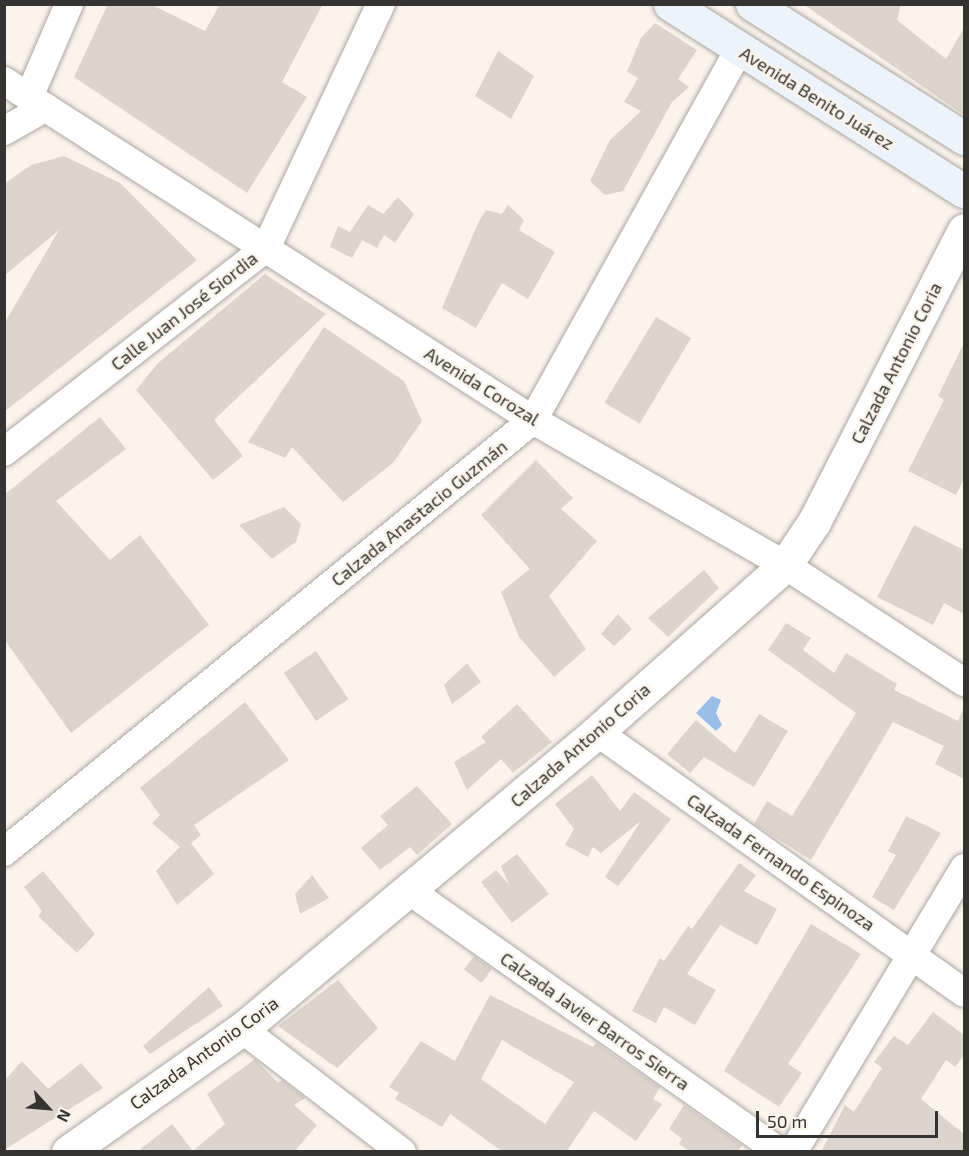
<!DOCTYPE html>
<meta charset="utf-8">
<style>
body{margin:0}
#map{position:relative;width:969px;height:1156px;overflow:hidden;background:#faf4ed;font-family:"Exo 2",sans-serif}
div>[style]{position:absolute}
.water>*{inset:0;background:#9abeea}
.building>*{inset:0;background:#dcd5ce;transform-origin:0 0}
.roads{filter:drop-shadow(0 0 2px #aca6a0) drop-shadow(0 0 2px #aca6a0)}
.minor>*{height:28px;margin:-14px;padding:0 14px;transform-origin:14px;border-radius:14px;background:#fff}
.tertiary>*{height:33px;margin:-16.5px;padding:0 16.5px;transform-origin:16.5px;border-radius:16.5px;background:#fff}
.secondary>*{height:33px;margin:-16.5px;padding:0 16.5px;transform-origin:16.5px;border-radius:16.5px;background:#ecf3fb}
span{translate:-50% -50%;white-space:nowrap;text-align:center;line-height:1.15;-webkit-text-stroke:5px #faf4ed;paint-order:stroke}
.street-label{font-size:18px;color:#363431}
.frame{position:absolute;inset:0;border:6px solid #363431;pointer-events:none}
.north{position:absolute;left:18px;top:1078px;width:60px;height:60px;-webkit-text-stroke:4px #faf4ed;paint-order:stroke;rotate:116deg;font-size:16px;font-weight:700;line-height:24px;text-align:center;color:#363431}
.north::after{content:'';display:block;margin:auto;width:21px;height:27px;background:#363431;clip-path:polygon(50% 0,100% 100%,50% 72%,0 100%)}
.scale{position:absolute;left:756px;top:1111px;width:182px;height:27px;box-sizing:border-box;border:3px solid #363431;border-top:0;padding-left:8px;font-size:18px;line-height:21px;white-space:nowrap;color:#363431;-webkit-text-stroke:4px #faf4ed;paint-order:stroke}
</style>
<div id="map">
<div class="water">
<i style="clip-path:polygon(712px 696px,721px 700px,716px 713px,722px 725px,716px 731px,696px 713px)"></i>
</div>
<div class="building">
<i style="clip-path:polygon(108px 4px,150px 4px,205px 31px,220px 4px,323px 4px,282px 82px,307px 97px,247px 193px,74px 77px)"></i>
<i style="clip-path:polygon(803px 4px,901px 4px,897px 20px,946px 59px,964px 28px,964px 115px)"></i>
<i style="clip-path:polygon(655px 23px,697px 50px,678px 79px,689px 87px,672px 102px,623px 191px,605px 195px,590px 181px,610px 140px,641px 111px,624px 102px,638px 78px,627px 72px,641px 38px)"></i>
<i style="clip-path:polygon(498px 51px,534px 76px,511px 119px,475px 96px)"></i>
<i style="clip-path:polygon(64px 156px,120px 183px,197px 260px,4px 412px,4px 324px,59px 230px,4px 276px,4px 184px,31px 165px)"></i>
<i style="clip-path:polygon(398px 197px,414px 214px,395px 243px,384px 235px,377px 248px,362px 240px,352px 258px,330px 247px,338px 226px,350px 232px,368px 205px,383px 214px)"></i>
<i style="clip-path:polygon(508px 205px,524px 220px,519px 230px,555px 252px,528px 299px,502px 283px,476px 328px,442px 308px,478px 223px,486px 210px,502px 214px)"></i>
<i style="clip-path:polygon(265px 274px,326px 314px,214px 420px,243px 456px,213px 480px,136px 390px,158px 363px)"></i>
<i style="left:656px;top:317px;width:41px;height:100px;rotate:31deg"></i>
<i style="clip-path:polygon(324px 327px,404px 381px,422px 421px,393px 463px,343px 502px,292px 447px,285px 458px,248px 442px)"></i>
<i style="clip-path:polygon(964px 343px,964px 478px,956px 495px,908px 471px,944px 400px,938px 396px)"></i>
<i style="clip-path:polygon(100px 417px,126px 449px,56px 501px,110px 560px,140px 535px,209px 625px,71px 733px,4px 639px,4px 495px)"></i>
<i style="clip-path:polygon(536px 460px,573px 498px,561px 509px,597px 541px,549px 596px,586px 649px,554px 677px,519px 637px,501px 592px,530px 569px,481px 515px)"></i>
<i style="clip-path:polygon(284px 507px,301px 524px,296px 542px,272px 559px,239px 525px)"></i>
<i style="clip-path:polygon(914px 525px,964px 550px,964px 614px,944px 603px,933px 625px,877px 597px)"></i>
<i style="clip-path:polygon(704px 570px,719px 588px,668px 637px,648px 618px)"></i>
<i style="clip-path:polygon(618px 614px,632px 629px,614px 646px,601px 634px)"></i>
<i style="clip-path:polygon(786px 623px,811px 638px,803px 650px,834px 673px,846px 653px,897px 684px,894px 690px,958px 721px,964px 707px,964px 779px,935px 764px,944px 746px,893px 722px,811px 860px,754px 824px,767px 801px,792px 816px,856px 713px,768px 650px)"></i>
<i style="left:316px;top:651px;width:58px;height:39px;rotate:56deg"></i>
<i style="clip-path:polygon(467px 663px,481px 682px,452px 704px,444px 685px)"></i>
<i style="clip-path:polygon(245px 702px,289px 760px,194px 825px,201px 835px,191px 843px,214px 874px,177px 905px,156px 871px,180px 847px,152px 823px,160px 815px,140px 788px)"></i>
<i style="clip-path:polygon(517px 704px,552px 742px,513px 773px,501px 759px,467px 790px,454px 762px,486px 742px,481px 737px)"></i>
<i style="clip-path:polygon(759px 714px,788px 731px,754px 787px,704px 757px,690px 773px,667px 754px,696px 720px,735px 753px)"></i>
<i style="clip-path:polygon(592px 775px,620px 811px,634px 792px,671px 819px,618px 886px,605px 877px,641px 821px,601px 853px,593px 847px,588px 857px,565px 845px,574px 829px,555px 804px)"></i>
<i style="clip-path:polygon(417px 786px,452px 824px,417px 855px,410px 847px,380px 870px,361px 848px,388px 825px,380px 816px)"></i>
<i style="clip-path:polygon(906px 816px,941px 833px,894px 910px,872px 897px,896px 855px,888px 851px)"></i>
<i style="clip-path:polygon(517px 854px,549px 894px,512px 923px,481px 882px,496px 870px,509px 885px,501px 866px)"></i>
<i style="clip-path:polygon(739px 863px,756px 875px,744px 891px,777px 909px,757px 945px,720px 925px,687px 974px,716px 990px,695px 1025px,664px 1007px,656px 1023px,632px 1011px,660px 958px,664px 961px,688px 926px,692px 929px)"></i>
<i style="clip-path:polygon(43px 871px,95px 934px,77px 953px,38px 916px,42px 911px,24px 887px)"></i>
<i style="clip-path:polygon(312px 875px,329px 898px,300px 914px,295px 894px)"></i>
<i style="clip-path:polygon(811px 924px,861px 954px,788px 1064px,802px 1073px,779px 1107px,724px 1071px)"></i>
<i style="left:474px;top:956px;width:22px;height:17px;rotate:36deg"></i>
<i style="clip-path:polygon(338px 980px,378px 1028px,337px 1068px,278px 1026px)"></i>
<i style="clip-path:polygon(209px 987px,223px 1006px,150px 1054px,143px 1046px)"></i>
<i style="clip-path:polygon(evenodd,490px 995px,593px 1047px,596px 1043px,660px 1087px,653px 1099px,662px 1104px,636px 1141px,594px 1111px,566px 1152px,503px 1152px,450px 1114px,442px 1127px,395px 1099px,399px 1093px,389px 1087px,421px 1041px,455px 1061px,490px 995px,502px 1040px,574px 1082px,545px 1124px,481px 1079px,502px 1040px)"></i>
<i style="clip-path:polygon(933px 1012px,964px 1035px,964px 1055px,955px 1067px,946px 1060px,921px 1099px,964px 1134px,964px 1152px,821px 1152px,845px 1105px,854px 1112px,882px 1068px,874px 1062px,894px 1036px,908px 1045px)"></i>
<i style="clip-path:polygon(255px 1059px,278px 1083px,282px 1080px,305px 1098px,294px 1105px,317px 1125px,294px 1152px,137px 1152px,172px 1124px,193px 1151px,225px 1124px,207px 1094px)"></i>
<i style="clip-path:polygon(22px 1061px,48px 1089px,81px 1063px,103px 1088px,4px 1150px,4px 1081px)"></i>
<i style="clip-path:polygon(684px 1105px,742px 1145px,738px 1152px,691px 1152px,679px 1144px,682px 1139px,669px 1129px)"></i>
</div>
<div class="roads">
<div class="minor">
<i style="left:4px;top:81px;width:628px;rotate:32.65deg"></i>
<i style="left:533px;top:420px;width:291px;rotate:29.9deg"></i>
<i style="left:785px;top:565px;width:214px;rotate:33.2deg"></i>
<i style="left:29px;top:97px;width:101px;rotate:-66.7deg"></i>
<i style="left:4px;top:131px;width:48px;rotate:-29.7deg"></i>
<i style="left:4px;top:452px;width:332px;rotate:-37.9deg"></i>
<i style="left:266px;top:248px;width:270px;rotate:-64.8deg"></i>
<i style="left:597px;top:732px;width:450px;rotate:35.4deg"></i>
<i style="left:4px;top:852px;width:683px;rotate:-39.24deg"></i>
<i style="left:533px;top:420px;width:426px;rotate:-60.9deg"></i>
<i style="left:410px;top:891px;width:453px;rotate:35.2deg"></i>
<i style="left:242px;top:1029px;width:202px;rotate:37.6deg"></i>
<i style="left:793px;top:1152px;width:332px;rotate:-58.9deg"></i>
</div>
<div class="tertiary">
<i style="left:68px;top:1152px;width:213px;rotate:-35.3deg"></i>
<i style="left:242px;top:1029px;width:463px;rotate:-39.9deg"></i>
<i style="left:597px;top:732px;width:251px;rotate:-41.6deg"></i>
<i style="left:785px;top:565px;width:52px;rotate:-56deg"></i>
<i style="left:814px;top:522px;width:328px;rotate:-62.8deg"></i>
</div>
<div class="secondary">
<i style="left:670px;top:4px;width:348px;rotate:32.5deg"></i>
<i style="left:752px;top:4px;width:251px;rotate:32.3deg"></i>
</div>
</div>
<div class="street-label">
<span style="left:817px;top:98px;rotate:32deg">Avenida Benito Juárez</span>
<span style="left:184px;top:311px;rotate:-38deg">Calle Juan José Siordia</span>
<span style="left:896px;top:363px;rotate:-63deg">Calzada Antonio Coria</span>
<span style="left:482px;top:386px;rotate:32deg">Avenida Corozal</span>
<span style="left:419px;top:513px;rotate:-39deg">Calzada Anastacio Guzmán</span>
<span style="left:580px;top:745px;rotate:-41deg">Calzada Antonio Coria</span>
<span style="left:781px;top:862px;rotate:35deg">Calzada Fernando Espinoza</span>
<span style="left:595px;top:1021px;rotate:35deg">Calzada Javier Barros Sierra</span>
<span style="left:204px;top:1053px;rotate:-36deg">Calzada Antonio Coria</span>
</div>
<div class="frame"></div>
<div class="north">N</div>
<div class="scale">50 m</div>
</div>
